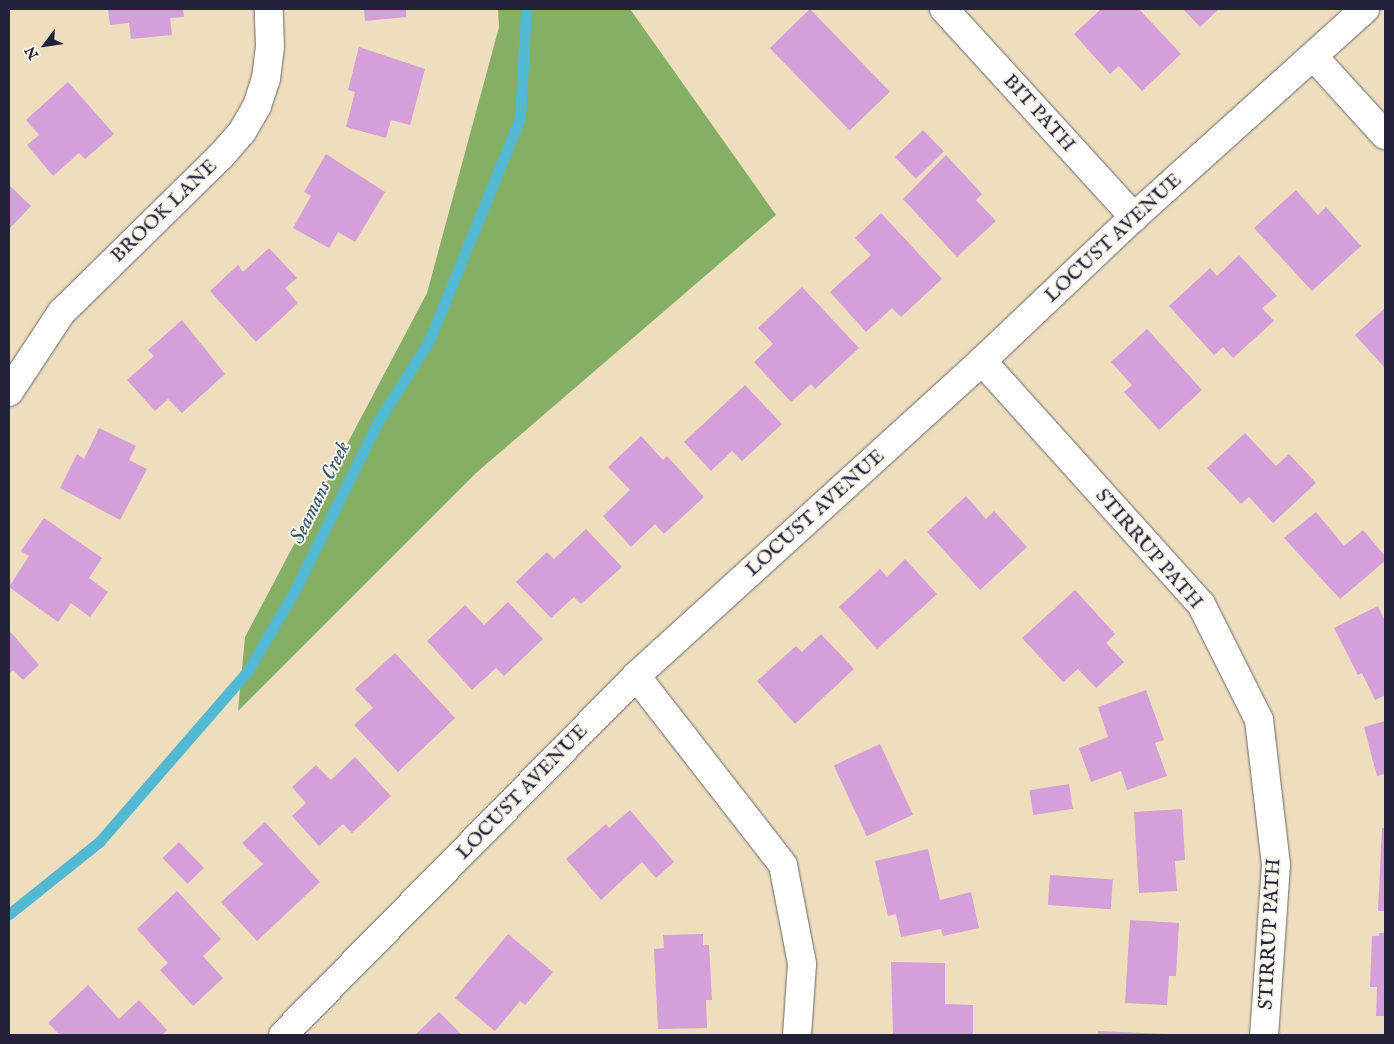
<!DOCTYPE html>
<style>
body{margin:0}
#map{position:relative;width:1394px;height:1044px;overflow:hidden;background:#eedebe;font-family:"IM FELL English",serif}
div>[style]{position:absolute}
.forest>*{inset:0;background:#86af66}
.stream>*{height:11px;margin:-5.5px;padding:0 5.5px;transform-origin:5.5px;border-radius:5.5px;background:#53b8d2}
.building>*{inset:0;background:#d59fda;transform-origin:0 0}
.roads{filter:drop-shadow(0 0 1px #696469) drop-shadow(0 0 1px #696469)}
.street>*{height:28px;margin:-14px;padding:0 14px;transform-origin:14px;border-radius:14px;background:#fff}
span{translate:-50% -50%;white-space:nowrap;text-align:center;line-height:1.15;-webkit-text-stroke:4px #f7f3e8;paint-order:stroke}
.street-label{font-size:20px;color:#22223b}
.water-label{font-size:21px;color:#335670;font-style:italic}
.frame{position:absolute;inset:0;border:10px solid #22223b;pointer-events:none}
.north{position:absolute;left:20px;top:20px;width:50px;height:50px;-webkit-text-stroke:4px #f7f3e8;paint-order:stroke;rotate:239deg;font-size:14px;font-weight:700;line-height:20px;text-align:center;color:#22223b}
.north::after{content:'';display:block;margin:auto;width:18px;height:22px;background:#22223b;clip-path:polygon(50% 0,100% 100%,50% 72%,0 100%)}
</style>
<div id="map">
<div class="forest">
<i style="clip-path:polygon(498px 9px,630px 9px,776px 215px,476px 473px,238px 711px,245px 637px,427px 293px,499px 27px)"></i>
</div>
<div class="stream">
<i style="left:9px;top:914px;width:117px;rotate:-38.7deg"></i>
<i style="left:100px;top:841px;width:224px;rotate:-49deg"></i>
<i style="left:247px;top:672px;width:93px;rotate:-59.6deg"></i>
<i style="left:294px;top:592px;width:188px;rotate:-63.8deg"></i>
<i style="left:377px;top:423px;width:97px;rotate:-57.6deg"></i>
<i style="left:429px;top:341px;width:241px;rotate:-67.8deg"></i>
<i style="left:520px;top:118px;width:109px;rotate:-86.8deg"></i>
</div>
<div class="building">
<i style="clip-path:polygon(108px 9px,183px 9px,184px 17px,170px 18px,172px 35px,131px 39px,129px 23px,110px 25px)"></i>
<i style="clip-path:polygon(364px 9px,406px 9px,406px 17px,365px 21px)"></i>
<i style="left:810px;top:9px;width:115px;height:56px;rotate:46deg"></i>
<i style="clip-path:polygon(1101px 9px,1139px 9px,1181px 54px,1142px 91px,1119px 66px,1110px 74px,1074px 34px)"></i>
<i style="clip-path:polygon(1183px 9px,1219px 9px,1200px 27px)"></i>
<i style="clip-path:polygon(359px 47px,425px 69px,410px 125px,391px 120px,386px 138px,346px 127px,355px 92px,348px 90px)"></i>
<i style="clip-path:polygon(68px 82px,114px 134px,85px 159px,79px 153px,53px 176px,27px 145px,39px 135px,26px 120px)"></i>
<i style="left:923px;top:130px;width:30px;height:39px;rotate:46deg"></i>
<i style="clip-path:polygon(326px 154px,385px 192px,355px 242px,338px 232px,329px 248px,293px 228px,311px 196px,304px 192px)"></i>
<i style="clip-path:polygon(946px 155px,982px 194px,976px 200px,996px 221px,957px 257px,903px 199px)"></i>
<i style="clip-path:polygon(9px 185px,31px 206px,9px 229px)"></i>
<i style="clip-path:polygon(1296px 190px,1318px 215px,1326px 207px,1361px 246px,1312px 291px,1254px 228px)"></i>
<i style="clip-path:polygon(881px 213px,942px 279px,901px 317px,892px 308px,866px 332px,830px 292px,871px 255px,855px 238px)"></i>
<i style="clip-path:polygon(269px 248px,297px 278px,285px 288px,298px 303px,256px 342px,210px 291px,238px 265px,243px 272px)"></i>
<i style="clip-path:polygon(1239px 255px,1277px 296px,1262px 308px,1274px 321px,1233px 358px,1223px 347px,1214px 355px,1169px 306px,1210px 268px,1217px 276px)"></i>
<i style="clip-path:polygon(802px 287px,859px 348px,815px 389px,811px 384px,791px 402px,754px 362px,773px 344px,758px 328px)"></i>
<i style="clip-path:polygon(1385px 308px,1385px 368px,1355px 335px)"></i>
<i style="clip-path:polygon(182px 320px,225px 374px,182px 413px,168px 399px,155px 411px,127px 380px,154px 356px,148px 350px)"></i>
<i style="clip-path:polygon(1147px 329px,1202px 390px,1159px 430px,1124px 392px,1132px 385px,1111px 362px)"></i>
<i style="clip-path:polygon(745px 385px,782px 424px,742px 461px,732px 451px,711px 471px,684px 442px)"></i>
<i style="clip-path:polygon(99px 428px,136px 446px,129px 460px,147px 469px,120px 520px,60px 488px,77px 454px,84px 459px)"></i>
<i style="clip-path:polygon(1245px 433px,1276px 466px,1289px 454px,1316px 483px,1273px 523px,1249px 497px,1241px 504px,1207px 468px)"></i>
<i style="clip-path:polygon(641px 436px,663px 460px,667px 456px,704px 497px,664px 534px,655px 524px,631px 547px,603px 516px,630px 490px,608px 467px)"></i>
<i style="clip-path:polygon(966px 496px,986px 519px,994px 511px,1027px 547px,980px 590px,927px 532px)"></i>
<i style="clip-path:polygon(1316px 512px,1344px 546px,1363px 530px,1385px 556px,1385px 561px,1340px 599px,1284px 538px)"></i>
<i style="clip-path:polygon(44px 518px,102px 558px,89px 578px,108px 592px,90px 617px,71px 603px,58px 622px,9px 587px,29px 556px,21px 551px)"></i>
<i style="clip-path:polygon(586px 529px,622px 567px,581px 604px,574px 597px,551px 618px,516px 582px,547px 552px,554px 559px)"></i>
<i style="clip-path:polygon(905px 559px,937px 594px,877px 649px,839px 607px,880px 569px,887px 577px)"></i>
<i style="clip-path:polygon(1075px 590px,1115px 634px,1106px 643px,1124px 662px,1096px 688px,1078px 669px,1063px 682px,1022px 638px)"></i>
<i style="clip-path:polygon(508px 602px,543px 639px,504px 676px,496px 668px,472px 690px,427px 641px,465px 605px,484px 625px)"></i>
<i style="clip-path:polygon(1378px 606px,1385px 621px,1385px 695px,1375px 700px,1362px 673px,1358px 675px,1334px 628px)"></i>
<i style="clip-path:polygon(9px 630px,39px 665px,23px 680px,13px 670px,9px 674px)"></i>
<i style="clip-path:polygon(821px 634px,854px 669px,795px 724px,757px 681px,796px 646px,802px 652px)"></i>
<i style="clip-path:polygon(395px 653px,455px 718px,398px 772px,354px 725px,373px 708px,355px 689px)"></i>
<i style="clip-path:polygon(1146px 690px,1164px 740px,1155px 743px,1167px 776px,1127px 790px,1121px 771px,1091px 782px,1079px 748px,1108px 737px,1098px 707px)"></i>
<i style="clip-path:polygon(1385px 721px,1385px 774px,1377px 776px,1364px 727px)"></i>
<i style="left:880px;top:744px;width:78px;height:51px;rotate:65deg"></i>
<i style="clip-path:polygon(355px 757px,391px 796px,352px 833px,343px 824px,319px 846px,292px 816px,306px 803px,292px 787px,316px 765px,331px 780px)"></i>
<i style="left:1069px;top:784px;width:25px;height:40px;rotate:81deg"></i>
<i style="clip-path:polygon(1182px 809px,1185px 860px,1175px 861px,1177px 891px,1139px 893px,1134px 812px)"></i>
<i style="clip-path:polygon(630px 810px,674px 862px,656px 878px,642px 862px,601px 900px,566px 859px,606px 824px,609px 828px)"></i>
<i style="clip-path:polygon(265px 822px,320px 882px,257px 941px,221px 902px,263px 864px,242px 843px)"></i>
<i style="clip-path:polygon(1382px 828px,1385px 828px,1385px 911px,1378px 911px)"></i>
<i style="left:179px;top:842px;width:36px;height:23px;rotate:46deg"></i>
<i style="clip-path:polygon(928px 849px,940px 900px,971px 892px,979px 928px,943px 936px,941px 929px,901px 937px,896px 914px,888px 916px,875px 861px)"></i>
<i style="left:1050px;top:875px;width:63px;height:30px;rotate:4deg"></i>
<i style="clip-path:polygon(177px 891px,221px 939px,203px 956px,223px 978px,193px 1006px,160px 970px,168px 963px,137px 929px)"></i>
<i style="clip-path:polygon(1130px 920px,1179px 923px,1176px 976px,1169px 976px,1167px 1005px,1125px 1003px)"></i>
<i style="clip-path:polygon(1379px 933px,1385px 933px,1385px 1016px,1376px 1016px,1377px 987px,1370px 987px,1372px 936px,1379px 936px)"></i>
<i style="clip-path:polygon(508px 934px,553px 972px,525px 1005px,520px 1001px,495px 1031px,455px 998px)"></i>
<i style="clip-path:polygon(703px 934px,703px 945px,709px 945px,712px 1000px,706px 1000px,707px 1028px,658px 1029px,654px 949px,664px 948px,663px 935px)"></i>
<i style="clip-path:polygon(891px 962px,945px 963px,945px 1004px,973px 1005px,973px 1035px,893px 1035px)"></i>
<i style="clip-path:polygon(88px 985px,119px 1019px,139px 1000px,167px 1030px,162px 1035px,60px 1035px,48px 1023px)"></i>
<i style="clip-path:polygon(439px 1012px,462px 1035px,415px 1035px)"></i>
<i style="clip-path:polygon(1098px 1031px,1168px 1034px,1168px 1035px,1098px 1035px)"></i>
</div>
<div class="roads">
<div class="street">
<i style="left:944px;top:9px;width:282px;rotate:47.6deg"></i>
<i style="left:1313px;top:56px;width:107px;rotate:47.7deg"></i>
<i style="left:982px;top:361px;width:327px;rotate:48deg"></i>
<i style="left:1201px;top:604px;width:130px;rotate:63.4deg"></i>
<i style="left:1259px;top:720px;width:146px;rotate:83.3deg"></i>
<i style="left:1276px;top:865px;width:170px;rotate:94deg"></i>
<i style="left:9px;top:392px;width:95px;rotate:-56.6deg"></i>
<i style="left:61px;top:313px;width:224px;rotate:-44.5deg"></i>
<i style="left:221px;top:156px;width:32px;rotate:-49deg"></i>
<i style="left:242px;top:132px;width:30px;rotate:-60deg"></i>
<i style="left:257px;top:106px;width:28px;rotate:-72deg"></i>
<i style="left:266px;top:79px;width:32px;rotate:-83deg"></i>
<i style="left:270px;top:47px;width:38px;rotate:-92deg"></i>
<i style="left:636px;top:676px;width:239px;rotate:52.1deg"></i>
<i style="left:783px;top:865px;width:101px;rotate:79.1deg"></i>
<i style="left:802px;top:964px;width:71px;rotate:94deg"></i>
<i style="left:283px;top:1035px;width:503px;rotate:-45.48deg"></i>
<i style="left:636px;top:676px;width:468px;rotate:-42.3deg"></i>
<i style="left:982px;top:361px;width:209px;rotate:-43.5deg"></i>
<i style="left:1134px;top:217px;width:311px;rotate:-42deg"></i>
</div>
</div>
<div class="street-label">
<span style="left:1039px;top:113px;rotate:48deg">BIT PATH</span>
<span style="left:164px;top:211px;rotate:-44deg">BROOK LANE</span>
<span style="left:1113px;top:238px;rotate:-43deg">LOCUST AVENUE</span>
<span style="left:815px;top:513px;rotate:-42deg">LOCUST AVENUE</span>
<span style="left:1149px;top:549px;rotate:49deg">STIRRUP PATH</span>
<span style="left:522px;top:792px;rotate:-46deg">LOCUST AVENUE</span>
<span style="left:1270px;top:934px;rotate:-87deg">STIRRUP PATH</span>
</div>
<div class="water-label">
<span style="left:321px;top:493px;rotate:-64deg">Seamans Creek</span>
</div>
<div class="frame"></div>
<div class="north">N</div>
</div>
